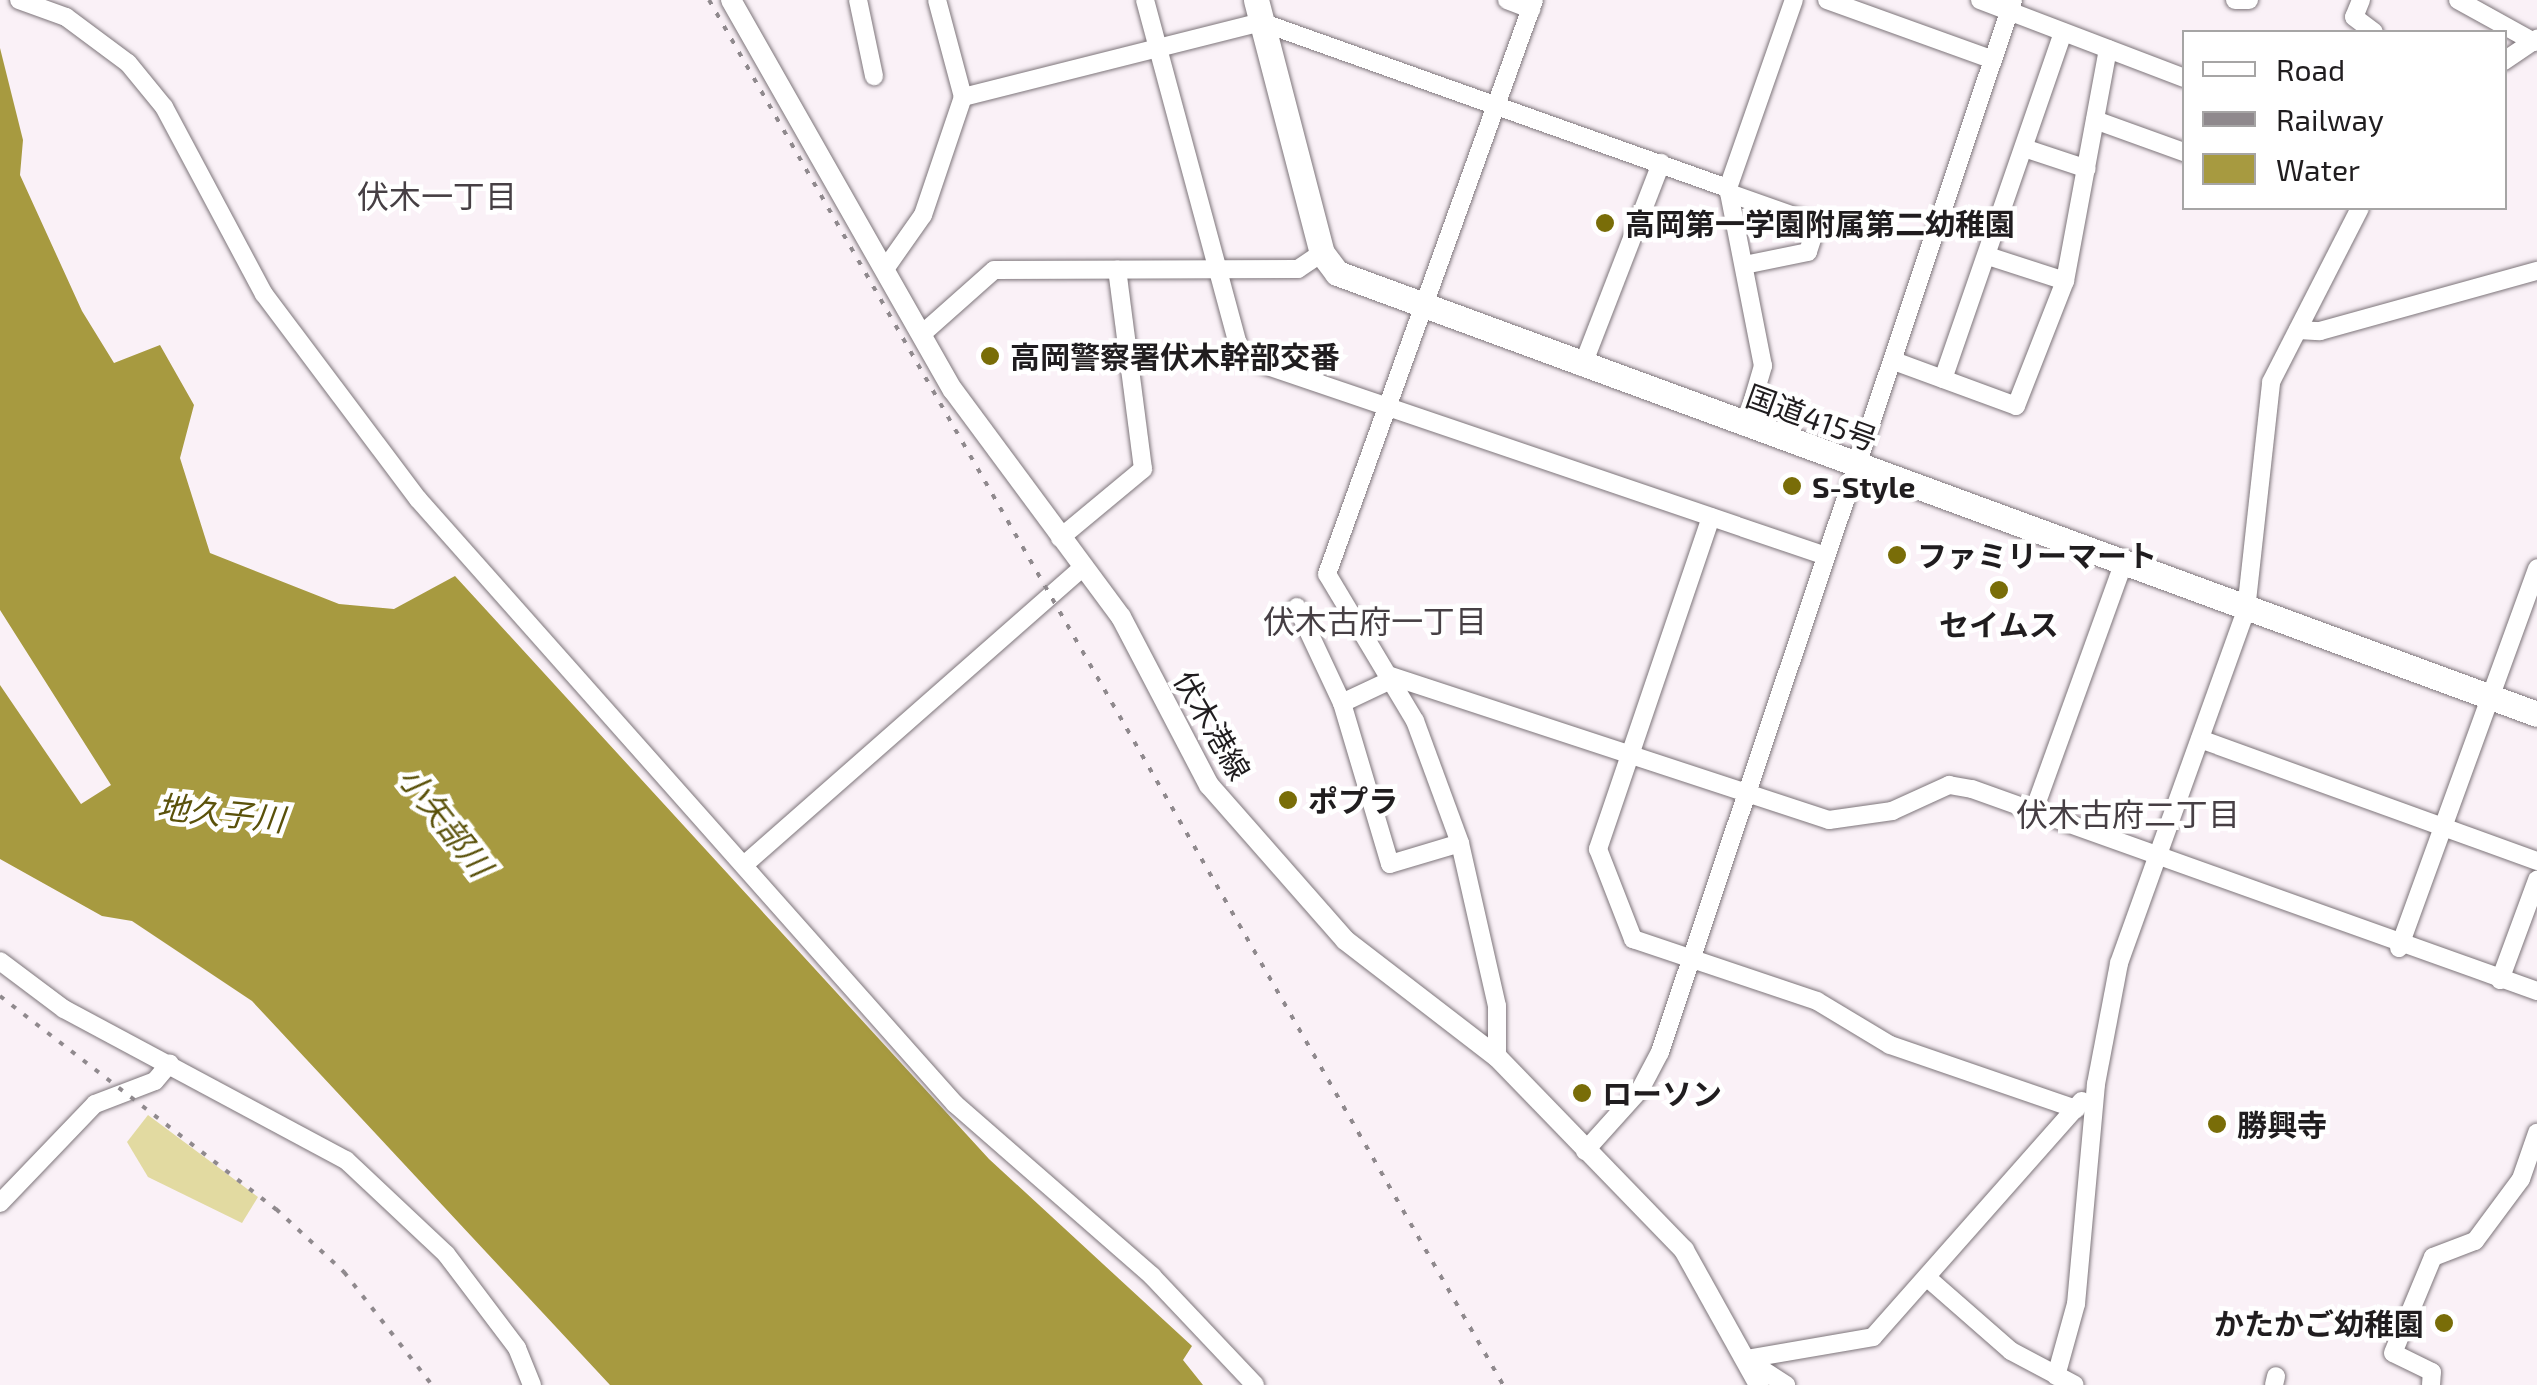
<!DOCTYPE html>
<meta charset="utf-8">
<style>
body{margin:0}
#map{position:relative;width:2537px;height:1385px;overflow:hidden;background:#faf1f7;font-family:"Exo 2","Noto Sans JP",sans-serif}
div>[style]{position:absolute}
.green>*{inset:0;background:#e2daa1}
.water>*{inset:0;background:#a79a40}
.roads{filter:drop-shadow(0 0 2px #7d757a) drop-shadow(0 0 2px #7d757a)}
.minor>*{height:18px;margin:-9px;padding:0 9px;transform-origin:9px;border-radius:9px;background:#fff}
.major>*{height:20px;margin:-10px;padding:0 10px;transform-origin:10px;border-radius:10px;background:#fff}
.highway>*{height:25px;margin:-12.5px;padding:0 12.5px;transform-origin:12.5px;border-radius:12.5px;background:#fff}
.rail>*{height:4px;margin-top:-2px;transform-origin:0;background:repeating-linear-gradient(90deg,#8f898d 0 5px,transparent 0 15px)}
.dots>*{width:28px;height:28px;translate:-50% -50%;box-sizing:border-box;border:5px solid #fff;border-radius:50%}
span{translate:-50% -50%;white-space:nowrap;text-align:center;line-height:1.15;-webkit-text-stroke:9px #fff;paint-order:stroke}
.poi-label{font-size:30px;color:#201d1f;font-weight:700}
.left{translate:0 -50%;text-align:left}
.right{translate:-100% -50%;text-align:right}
.street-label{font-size:30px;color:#201d1f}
.neighbourhood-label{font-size:32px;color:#463f44}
.water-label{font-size:32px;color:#5a510a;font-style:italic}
.legend{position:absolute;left:2182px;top:30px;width:325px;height:180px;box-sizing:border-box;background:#fff;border:2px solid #a6a5a5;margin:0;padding:12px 18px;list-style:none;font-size:30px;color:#201d1f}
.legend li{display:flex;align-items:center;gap:20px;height:50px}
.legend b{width:50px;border:2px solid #a6a5a5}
</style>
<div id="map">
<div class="green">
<i style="clip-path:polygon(148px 1115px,258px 1197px,242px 1223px,148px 1177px,127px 1142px)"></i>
</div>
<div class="water">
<i style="clip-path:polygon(0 48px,23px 140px,20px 175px,82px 311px,114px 363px,160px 345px,194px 405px,180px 458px,210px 553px,339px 604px,394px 609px,455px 576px,989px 1159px,1192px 1346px,1183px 1360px,1203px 1385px,610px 1385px,252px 1001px,132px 921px,102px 916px,0 859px,0 685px,81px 804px,111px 785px,0 610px)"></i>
</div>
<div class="roads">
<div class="minor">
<i style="left:19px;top:0;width:50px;rotate:19.9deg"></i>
<i style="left:66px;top:17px;width:77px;rotate:36.6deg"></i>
<i style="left:128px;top:63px;width:57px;rotate:50.7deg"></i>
<i style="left:164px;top:107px;width:212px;rotate:61.9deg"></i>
<i style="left:264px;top:294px;width:256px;rotate:53.1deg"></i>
<i style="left:418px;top:499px;width:809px;rotate:48.41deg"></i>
<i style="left:955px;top:1104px;width:262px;rotate:41.1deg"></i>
<i style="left:1152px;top:1276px;width:150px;rotate:46.6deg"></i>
<i style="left:858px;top:0;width:78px;rotate:78.1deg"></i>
<i style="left:1145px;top:0;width:370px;rotate:74.9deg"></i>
<i style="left:1241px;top:357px;width:618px;rotate:18.79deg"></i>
<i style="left:1507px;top:0;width:26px;rotate:21deg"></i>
<i style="left:1827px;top:0;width:174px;rotate:19.8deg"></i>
<i style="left:1980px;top:0;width:218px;rotate:20.9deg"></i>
<i style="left:2235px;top:0;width:14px"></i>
<i style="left:2361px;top:0;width:18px;rotate:112deg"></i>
<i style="left:2354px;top:17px;width:25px;rotate:37deg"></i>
<i style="left:2458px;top:0;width:87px;rotate:28.9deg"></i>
<i style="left:2504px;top:61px;width:40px;rotate:-34deg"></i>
<i style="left:963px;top:97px;width:307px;rotate:-14.1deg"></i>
<i style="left:1261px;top:22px;width:496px;rotate:19.6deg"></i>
<i style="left:2095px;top:120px;width:95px;rotate:19.8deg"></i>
<i style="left:2024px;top:148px;width:66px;rotate:18.4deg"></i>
<i style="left:1729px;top:193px;width:93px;rotate:19.4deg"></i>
<i style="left:1817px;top:224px;width:29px;rotate:108deg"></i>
<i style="left:1808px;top:252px;width:65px;rotate:168.5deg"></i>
<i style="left:1988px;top:256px;width:81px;rotate:18deg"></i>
<i style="left:885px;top:269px;width:66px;rotate:-54.9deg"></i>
<i style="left:923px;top:215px;width:125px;rotate:-71.3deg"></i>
<i style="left:963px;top:97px;width:100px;rotate:-105deg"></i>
<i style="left:2298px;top:330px;width:22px;rotate:3deg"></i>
<i style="left:2320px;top:331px;width:225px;rotate:-15.5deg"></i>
<i style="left:922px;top:334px;width:96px;rotate:-41.6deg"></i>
<i style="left:994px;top:270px;width:304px;rotate:-0.2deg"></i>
<i style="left:1298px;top:269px;width:29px;rotate:-34deg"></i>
<i style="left:1894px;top:361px;width:130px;rotate:20.2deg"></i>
<i style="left:2016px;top:406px;width:134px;rotate:-68.6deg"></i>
<i style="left:2065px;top:281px;width:236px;rotate:-79.5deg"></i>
<i style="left:1582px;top:367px;width:219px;rotate:-68.8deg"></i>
<i style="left:1943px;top:379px;width:367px;rotate:-70.9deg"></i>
<i style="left:1745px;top:427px;width:64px;rotate:-73.6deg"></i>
<i style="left:1763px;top:366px;width:181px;rotate:-101.1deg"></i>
<i style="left:1728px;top:188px;width:199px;rotate:-70.7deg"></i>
<i style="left:1711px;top:517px;width:351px;rotate:108.8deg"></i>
<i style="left:1598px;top:849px;width:97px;rotate:68.7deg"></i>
<i style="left:1633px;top:939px;width:194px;rotate:18.6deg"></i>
<i style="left:1817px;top:1001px;width:85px;rotate:31.1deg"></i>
<i style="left:1890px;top:1045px;width:197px;rotate:19deg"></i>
<i style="left:1060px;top:538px;width:108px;rotate:-39.7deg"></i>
<i style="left:1143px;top:469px;width:201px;rotate:-97.4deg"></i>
<i style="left:1297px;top:607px;width:106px;rotate:64.9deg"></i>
<i style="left:1342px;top:703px;width:168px;rotate:73.4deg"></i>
<i style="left:1390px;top:864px;width:73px;rotate:-16.7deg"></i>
<i style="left:1391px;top:676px;width:461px;rotate:18.2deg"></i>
<i style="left:1829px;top:820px;width:64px;rotate:-8.1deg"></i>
<i style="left:1892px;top:811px;width:63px;rotate:-24.5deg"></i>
<i style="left:1949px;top:785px;width:23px;rotate:10deg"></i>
<i style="left:1972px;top:789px;width:600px;rotate:19.67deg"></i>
<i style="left:1342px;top:703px;width:56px;rotate:-25.2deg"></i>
<i style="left:2200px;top:739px;width:358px;rotate:19.9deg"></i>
<i style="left:2033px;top:813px;width:265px;rotate:-70.1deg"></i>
<i style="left:744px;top:865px;width:451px;rotate:-41.3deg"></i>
<i style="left:2399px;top:948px;width:404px;rotate:-70deg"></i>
<i style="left:0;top:961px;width:80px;rotate:36.9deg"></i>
<i style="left:64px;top:1009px;width:320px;rotate:28.2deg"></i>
<i style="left:346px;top:1160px;width:137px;rotate:43.2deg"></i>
<i style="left:446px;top:1254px;width:118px;rotate:52.9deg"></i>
<i style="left:517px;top:1348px;width:40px;rotate:68deg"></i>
<i style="left:2500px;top:980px;width:107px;rotate:-69.7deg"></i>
<i style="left:1497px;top:1057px;width:51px;rotate:-90deg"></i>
<i style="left:1497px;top:1006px;width:167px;rotate:-102.8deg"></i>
<i style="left:1460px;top:843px;width:130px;rotate:-110.2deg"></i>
<i style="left:1415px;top:721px;width:171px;rotate:-120.9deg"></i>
<i style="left:1327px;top:574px;width:610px;rotate:-70.17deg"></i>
<i style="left:1585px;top:1151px;width:82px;rotate:-48deg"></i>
<i style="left:1640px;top:1090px;width:43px;rotate:-62.2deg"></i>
<i style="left:1660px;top:1052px;width:1110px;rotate:-71.45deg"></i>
<i style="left:0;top:1203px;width:137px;rotate:-46.2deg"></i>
<i style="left:95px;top:1104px;width:64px;rotate:-21deg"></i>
<i style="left:155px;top:1081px;width:23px;rotate:-50deg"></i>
<i style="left:1931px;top:1281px;width:106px;rotate:41.2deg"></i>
<i style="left:2011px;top:1351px;width:72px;rotate:28deg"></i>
<i style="left:1746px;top:1359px;width:129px;rotate:-9.8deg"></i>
<i style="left:1873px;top:1337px;width:315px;rotate:-48.5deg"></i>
<i style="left:1746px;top:1359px;width:48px;rotate:33deg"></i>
<i style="left:2056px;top:1376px;width:75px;rotate:-74.5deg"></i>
<i style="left:2076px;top:1304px;width:221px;rotate:-84.8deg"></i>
<i style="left:2096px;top:1084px;width:123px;rotate:-79.2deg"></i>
<i style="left:2119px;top:963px;width:375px;rotate:-70.2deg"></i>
<i style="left:2246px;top:610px;width:229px;rotate:-83.7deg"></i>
<i style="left:2271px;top:382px;width:195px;rotate:-62.9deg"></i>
<i style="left:2274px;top:1385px;width:9px;rotate:-77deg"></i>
<i style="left:2431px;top:1385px;width:13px;rotate:-86deg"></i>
<i style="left:2432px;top:1372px;width:43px;rotate:-154deg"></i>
<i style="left:2393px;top:1353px;width:104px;rotate:-67.4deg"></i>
<i style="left:2433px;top:1257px;width:45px;rotate:-20.9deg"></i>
<i style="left:2475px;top:1241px;width:77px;rotate:-53.4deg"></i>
<i style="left:2521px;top:1179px;width:49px;rotate:-70.8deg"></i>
</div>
<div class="major">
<i style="left:731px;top:0;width:449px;rotate:60.4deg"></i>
<i style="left:953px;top:390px;width:282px;rotate:53.5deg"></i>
<i style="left:1121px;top:617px;width:190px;rotate:62.4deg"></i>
<i style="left:1209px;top:785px;width:206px;rotate:48.7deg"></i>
<i style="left:1345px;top:940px;width:192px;rotate:37.6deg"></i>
<i style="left:1497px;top:1057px;width:269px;rotate:45.9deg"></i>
<i style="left:1684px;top:1250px;width:154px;rotate:60.9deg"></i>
</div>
<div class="highway">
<i style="left:1256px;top:0;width:261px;rotate:75.4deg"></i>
<i style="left:1322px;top:253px;width:25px;rotate:53deg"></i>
<i style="left:1337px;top:273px;width:1278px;rotate:20.18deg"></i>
</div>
</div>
<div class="rail">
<i style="left:709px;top:0;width:1596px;rotate:60.17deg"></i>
<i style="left:0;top:996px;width:349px;rotate:37.7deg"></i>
<i style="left:276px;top:1209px;width:93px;rotate:42.8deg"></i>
<i style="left:344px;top:1272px;width:143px;rotate:52.1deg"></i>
</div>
<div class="dots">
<i style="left:1605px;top:223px;background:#796d08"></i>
<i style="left:990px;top:356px;background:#796d08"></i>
<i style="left:1792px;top:486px;background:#796d08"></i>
<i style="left:1897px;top:555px;background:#796d08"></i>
<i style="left:1999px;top:590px;background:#796d08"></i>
<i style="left:1288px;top:800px;background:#796d08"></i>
<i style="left:1582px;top:1093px;background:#796d08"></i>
<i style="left:2217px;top:1124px;background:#796d08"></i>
<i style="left:2444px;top:1323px;background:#796d08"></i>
</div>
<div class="poi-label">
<span class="left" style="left:1625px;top:223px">高岡第一学園附属第二幼稚園</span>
<span class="left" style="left:1010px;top:356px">高岡警察署伏木幹部交番</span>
<span class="left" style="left:1812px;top:486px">S-Style</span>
<span class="left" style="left:1917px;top:555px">ファミリーマート</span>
<span style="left:1999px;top:624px">セイムス</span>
<span class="left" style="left:1308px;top:800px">ポプラ</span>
<span class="left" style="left:1602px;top:1093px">ローソン</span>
<span class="left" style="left:2237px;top:1124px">勝興寺</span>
<span class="right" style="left:2424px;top:1323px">かたかご幼稚園</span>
</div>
<div class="street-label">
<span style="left:1812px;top:417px;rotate:20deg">国道415号</span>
<span style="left:1213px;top:725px;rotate:60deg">伏木港線</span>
</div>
<div class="neighbourhood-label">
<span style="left:437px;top:195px">伏木一丁目</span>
<span style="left:1375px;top:620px">伏木古府一丁目</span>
<span style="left:2128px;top:813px">伏木古府二丁目</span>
</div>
<div class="water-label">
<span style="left:221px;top:812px;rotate:6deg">地久子川</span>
<span style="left:446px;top:821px;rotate:52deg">小矢部川</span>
</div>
<ul class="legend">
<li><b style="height:12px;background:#fff"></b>Road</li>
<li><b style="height:12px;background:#8f898d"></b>Railway</li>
<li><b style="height:28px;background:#a79a40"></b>Water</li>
</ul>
</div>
